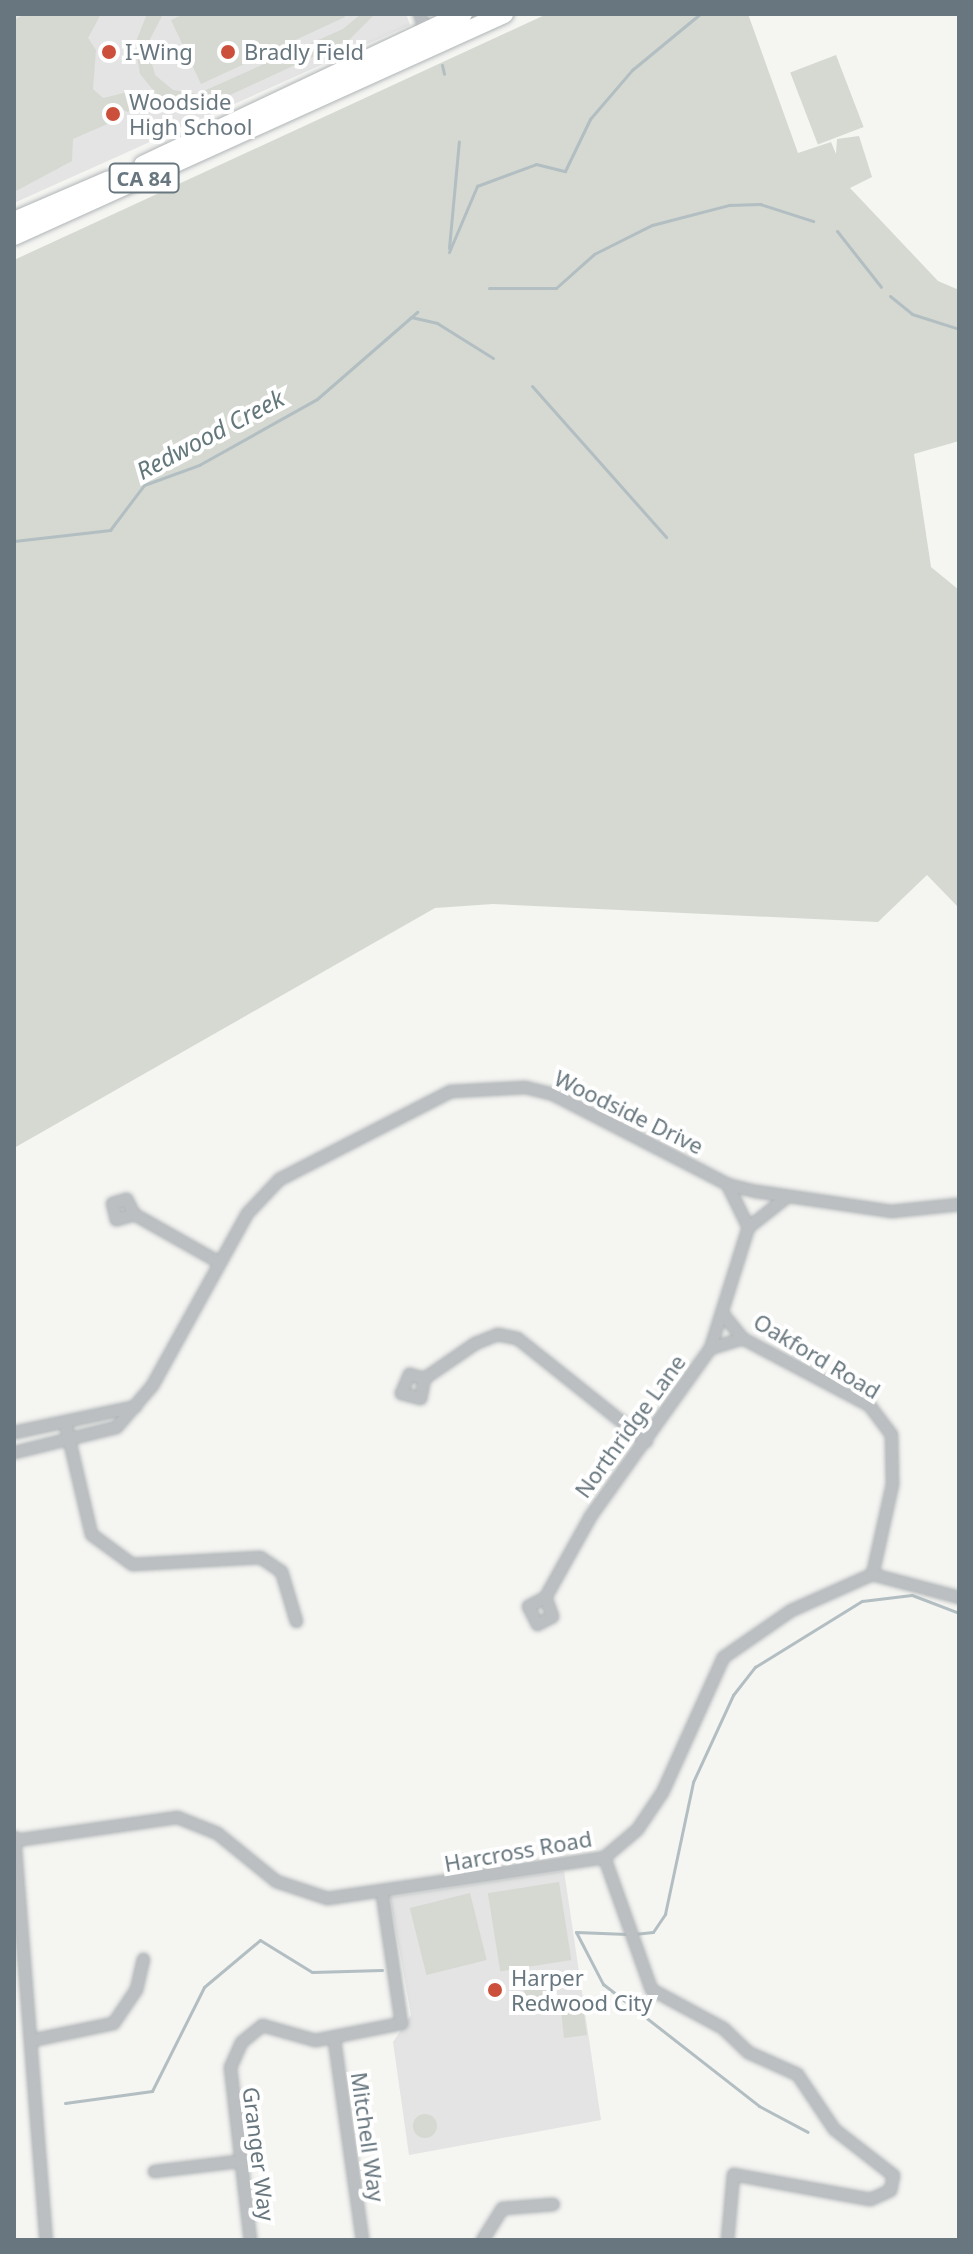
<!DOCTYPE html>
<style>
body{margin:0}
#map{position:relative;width:973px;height:2254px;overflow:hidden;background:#f5f5f2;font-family:"Noto Sans",sans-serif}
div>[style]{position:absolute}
.built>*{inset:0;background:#e3e4e3}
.green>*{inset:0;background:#d5d9d2;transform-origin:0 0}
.round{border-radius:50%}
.stream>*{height:3px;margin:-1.5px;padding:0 1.5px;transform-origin:1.5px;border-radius:1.5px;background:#b2bec1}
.roads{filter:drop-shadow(0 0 2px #afb4b6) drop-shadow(0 0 2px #afb4b6)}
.street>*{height:11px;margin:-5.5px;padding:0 5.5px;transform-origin:5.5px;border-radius:5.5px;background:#bbbfc2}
.primary>*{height:18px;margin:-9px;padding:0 9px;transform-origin:9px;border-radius:9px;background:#fff}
.dots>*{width:22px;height:22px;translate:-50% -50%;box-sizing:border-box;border:4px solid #fff;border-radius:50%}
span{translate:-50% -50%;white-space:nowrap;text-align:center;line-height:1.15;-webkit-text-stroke:8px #fff;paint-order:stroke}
.shield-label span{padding:2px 6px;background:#fff;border:2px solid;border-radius:6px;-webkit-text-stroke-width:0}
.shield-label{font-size:20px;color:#68777f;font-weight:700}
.poi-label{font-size:22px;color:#68777f}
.left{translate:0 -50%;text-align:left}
.street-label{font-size:22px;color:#68777f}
.water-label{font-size:24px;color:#64787c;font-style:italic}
.frame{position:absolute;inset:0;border:16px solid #68777f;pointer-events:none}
</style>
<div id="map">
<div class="built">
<i style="clip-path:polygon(14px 14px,406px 14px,410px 25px,14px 203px)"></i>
<i style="clip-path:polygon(564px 1871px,601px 2120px,409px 2155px,393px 2042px,411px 2015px,390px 1897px)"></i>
</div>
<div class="green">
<i style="clip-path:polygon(25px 14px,101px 14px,88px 38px,96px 50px,93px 89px,103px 98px,128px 92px,139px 100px,128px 112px,115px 107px,119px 119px,73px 139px,72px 161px,14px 192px,14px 20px)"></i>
<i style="clip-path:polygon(147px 14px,163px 14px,147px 45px,155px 75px,173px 90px,197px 94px,343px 29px,361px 14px,375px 14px,349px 40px,215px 102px,188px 107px,159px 97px,140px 74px,135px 44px)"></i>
<i style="clip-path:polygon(184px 14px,343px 14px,345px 17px,201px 84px,171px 20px)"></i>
<i style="clip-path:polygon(547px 14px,748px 14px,798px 153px,831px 142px,836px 154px,837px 139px,859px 136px,872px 177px,850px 188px,938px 281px,959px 290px,959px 441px,914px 454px,931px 567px,959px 590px,959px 908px,927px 875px,878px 922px,493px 904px,435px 908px,14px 1148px,14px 260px)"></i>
<i style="left:836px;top:55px;width:77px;height:49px;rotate:69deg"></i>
<i style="left:559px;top:1882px;width:79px;height:72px;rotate:81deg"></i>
<i style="left:470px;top:1893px;width:69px;height:62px;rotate:76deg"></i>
<i class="round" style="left:524px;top:1974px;width:28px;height:28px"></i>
<i style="clip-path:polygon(560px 2000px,582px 2001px,587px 2035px,564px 2038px)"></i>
<i class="round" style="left:413px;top:2114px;width:24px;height:24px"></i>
</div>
<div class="stream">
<i style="left:442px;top:65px;width:9px;rotate:77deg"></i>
<i style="left:837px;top:231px;width:71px;rotate:51.8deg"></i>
<i style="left:449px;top:248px;width:107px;rotate:-84.7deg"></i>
<i style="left:449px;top:252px;width:72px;rotate:-67deg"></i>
<i style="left:477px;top:186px;width:63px;rotate:-20.4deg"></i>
<i style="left:536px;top:164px;width:30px;rotate:14deg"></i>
<i style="left:565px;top:171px;width:58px;rotate:-64.3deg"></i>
<i style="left:590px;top:119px;width:65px;rotate:-49.4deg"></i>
<i style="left:632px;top:70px;width:88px;rotate:-39.5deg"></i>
<i style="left:489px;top:288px;width:67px"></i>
<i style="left:556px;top:288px;width:51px;rotate:-41.8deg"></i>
<i style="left:594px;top:254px;width:65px;rotate:-26.6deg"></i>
<i style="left:652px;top:225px;width:80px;rotate:-14.6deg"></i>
<i style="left:729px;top:205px;width:31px;rotate:-2deg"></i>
<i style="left:760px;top:204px;width:56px;rotate:17.8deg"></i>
<i style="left:890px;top:296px;width:28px;rotate:39deg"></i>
<i style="left:912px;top:314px;width:49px;rotate:17.7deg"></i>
<i style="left:411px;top:317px;width:27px;rotate:13deg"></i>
<i style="left:437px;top:323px;width:66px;rotate:32deg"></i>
<i style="left:532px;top:386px;width:202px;rotate:48.4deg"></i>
<i style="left:14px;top:541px;width:97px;rotate:-6.5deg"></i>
<i style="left:110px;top:530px;width:56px;rotate:-52.9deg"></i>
<i style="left:144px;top:485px;width:59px;rotate:-20deg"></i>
<i style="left:199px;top:465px;width:135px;rotate:-29.2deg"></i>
<i style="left:317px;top:399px;width:133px;rotate:-41deg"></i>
<i style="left:627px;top:1934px;width:51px;rotate:-177.8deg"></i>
<i style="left:576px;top:1932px;width:59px;rotate:62.6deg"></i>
<i style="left:603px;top:1984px;width:198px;rotate:38deg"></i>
<i style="left:759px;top:2106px;width:55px;rotate:28deg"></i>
<i style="left:634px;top:1934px;width:19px;rotate:-6deg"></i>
<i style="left:653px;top:1932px;width:22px;rotate:-56deg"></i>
<i style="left:665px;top:1914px;width:135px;rotate:-78deg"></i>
<i style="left:693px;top:1782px;width:96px;rotate:-65.3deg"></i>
<i style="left:733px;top:1695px;width:36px;rotate:-52deg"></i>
<i style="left:755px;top:1667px;width:126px;rotate:-31.7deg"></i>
<i style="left:862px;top:1601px;width:50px;rotate:-6.8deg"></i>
<i style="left:912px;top:1595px;width:50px;rotate:21deg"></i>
<i style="left:65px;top:2103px;width:88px;rotate:-7.9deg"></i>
<i style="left:152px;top:2091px;width:116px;rotate:-63.4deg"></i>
<i style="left:204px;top:1987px;width:73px;rotate:-40deg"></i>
<i style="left:260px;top:1940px;width:61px;rotate:31.6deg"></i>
<i style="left:312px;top:1972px;width:70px;rotate:-1.6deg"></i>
</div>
<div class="roads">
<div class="street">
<i style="left:419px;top:14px;width:24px;rotate:68deg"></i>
<i style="left:727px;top:1184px;width:48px;rotate:64deg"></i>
<i style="left:134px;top:1214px;width:19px;rotate:164deg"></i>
<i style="left:116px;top:1219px;width:16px;rotate:-104deg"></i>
<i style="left:112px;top:1203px;width:15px;rotate:-16deg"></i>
<i style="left:126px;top:1199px;width:17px;rotate:62deg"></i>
<i style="left:134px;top:1214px;width:95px;rotate:29.5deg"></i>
<i style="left:722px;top:1313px;width:32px;rotate:51deg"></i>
<i style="left:742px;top:1338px;width:144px;rotate:27.8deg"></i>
<i style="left:869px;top:1405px;width:36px;rotate:53deg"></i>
<i style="left:891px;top:1434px;width:50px;rotate:88.9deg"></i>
<i style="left:892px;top:1484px;width:92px;rotate:102.5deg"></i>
<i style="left:710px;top:1348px;width:34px;rotate:-17deg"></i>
<i style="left:424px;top:1378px;width:20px;rotate:101deg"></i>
<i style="left:420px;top:1398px;width:20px;rotate:-165deg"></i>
<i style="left:401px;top:1393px;width:21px;rotate:-67deg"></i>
<i style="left:409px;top:1374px;width:16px;rotate:15deg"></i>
<i style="left:424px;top:1378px;width:62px;rotate:-34.5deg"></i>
<i style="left:475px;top:1343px;width:24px;rotate:-22deg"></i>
<i style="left:497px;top:1334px;width:20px;rotate:11deg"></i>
<i style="left:517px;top:1338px;width:165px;rotate:38.6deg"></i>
<i style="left:65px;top:1423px;width:114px;rotate:76.8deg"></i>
<i style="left:91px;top:1534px;width:51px;rotate:36.2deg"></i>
<i style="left:132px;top:1564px;width:128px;rotate:-3.1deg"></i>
<i style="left:260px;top:1557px;width:25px;rotate:34deg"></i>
<i style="left:281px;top:1571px;width:52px;rotate:73.3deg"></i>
<i style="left:14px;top:1432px;width:124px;rotate:-12.1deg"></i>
<i style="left:14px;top:1452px;width:105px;rotate:-13.8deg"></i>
<i style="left:116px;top:1427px;width:55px;rotate:-49.4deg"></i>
<i style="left:152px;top:1385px;width:196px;rotate:-61.1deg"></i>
<i style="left:247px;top:1213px;width:47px;rotate:-46.7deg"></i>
<i style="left:279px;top:1179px;width:192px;rotate:-27.2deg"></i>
<i style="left:450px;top:1091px;width:75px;rotate:-3.1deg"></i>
<i style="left:525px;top:1087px;width:29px;rotate:14deg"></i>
<i style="left:553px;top:1094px;width:196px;rotate:27.3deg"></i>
<i style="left:727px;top:1184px;width:30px;rotate:14deg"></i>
<i style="left:756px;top:1191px;width:136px;rotate:8.4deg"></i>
<i style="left:891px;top:1211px;width:68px;rotate:-5.9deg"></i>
<i style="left:545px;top:1597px;width:19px;rotate:152deg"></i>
<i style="left:528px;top:1606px;width:20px;rotate:63deg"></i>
<i style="left:537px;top:1624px;width:17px;rotate:-28deg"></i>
<i style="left:552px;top:1616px;width:20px;rotate:-110deg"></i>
<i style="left:545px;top:1597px;width:93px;rotate:-60.9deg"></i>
<i style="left:590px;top:1516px;width:206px;rotate:-54.5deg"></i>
<i style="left:710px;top:1348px;width:127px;rotate:-72.6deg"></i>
<i style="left:748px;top:1227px;width:48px;rotate:-38.3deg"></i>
<i style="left:14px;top:1837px;width:404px;rotate:85.5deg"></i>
<i style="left:15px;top:1840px;width:164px;rotate:-8.1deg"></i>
<i style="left:177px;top:1817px;width:43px;rotate:21.8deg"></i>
<i style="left:217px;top:1833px;width:76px;rotate:39.1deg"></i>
<i style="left:276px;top:1881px;width:54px;rotate:18.4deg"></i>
<i style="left:327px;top:1898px;width:280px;rotate:-8.4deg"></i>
<i style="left:604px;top:1857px;width:43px;rotate:-40.3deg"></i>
<i style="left:637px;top:1829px;width:45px;rotate:-56deg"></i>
<i style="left:662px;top:1792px;width:148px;rotate:-65.7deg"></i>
<i style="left:723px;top:1657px;width:83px;rotate:-34.7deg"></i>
<i style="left:791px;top:1610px;width:89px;rotate:-24deg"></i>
<i style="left:872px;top:1574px;width:90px;rotate:14.8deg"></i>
<i style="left:604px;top:1857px;width:140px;rotate:70.4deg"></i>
<i style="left:651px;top:1989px;width:82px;rotate:28.4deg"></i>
<i style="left:723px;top:2028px;width:35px;rotate:44deg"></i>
<i style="left:748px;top:2052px;width:54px;rotate:24.2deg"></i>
<i style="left:797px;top:2074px;width:66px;rotate:56.1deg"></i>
<i style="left:834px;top:2129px;width:75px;rotate:37.9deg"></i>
<i style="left:893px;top:2175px;width:15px;rotate:101deg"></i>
<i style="left:890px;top:2190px;width:22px;rotate:156deg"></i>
<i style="left:870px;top:2199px;width:139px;rotate:-169.7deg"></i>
<i style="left:733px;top:2174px;width:66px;rotate:95.2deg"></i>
<i style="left:31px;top:2040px;width:84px;rotate:-11.7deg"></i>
<i style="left:113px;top:2023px;width:41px;rotate:-55.9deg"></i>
<i style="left:136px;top:1989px;width:31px;rotate:-77deg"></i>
<i style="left:334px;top:2040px;width:202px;rotate:82deg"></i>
<i style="left:154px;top:2171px;width:85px;rotate:-6.8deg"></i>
<i style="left:250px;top:2240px;width:174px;rotate:-96.6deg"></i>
<i style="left:230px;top:2067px;width:27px;rotate:-66deg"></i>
<i style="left:241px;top:2042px;width:27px;rotate:-39deg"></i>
<i style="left:262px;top:2025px;width:55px;rotate:15.8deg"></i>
<i style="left:315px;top:2040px;width:88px;rotate:-11.2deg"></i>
<i style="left:401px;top:2023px;width:129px;rotate:-98.4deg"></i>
<i style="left:482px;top:2240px;width:38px;rotate:-58deg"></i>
<i style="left:502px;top:2208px;width:51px;rotate:-4.5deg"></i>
</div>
<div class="primary">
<i style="left:143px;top:165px;width:354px;rotate:-25.3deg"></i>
<i style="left:14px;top:221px;width:103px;rotate:-23.3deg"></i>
<i style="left:14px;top:236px;width:538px;rotate:-24.37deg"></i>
</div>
</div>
<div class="dots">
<i style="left:109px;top:52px;background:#cc4f3b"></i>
<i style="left:228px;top:52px;background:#cc4f3b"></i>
<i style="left:113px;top:114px;background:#cc4f3b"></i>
<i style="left:495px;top:1990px;background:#cc4f3b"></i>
</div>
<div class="shield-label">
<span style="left:144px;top:178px">CA 84</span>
</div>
<div class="poi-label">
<span class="left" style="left:125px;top:52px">I-Wing</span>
<span class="left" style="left:244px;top:52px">Bradly Field</span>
<span class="left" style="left:129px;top:114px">Woodside<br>High School</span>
<span class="left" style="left:511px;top:1990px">Harper<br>Redwood City</span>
</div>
<div class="street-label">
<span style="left:629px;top:1112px;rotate:26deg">Woodside Drive</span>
<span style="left:817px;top:1356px;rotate:31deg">Oakford Road</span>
<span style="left:630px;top:1426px;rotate:-54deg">Northridge Lane</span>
<span style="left:518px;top:1851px;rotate:-10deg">Harcross Road</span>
<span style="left:368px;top:2137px;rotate:82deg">Mitchell Way</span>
<span style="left:259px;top:2154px;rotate:83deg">Granger Way</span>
</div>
<div class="water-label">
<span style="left:210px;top:434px;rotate:-28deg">Redwood Creek</span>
</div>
<div class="frame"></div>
</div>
